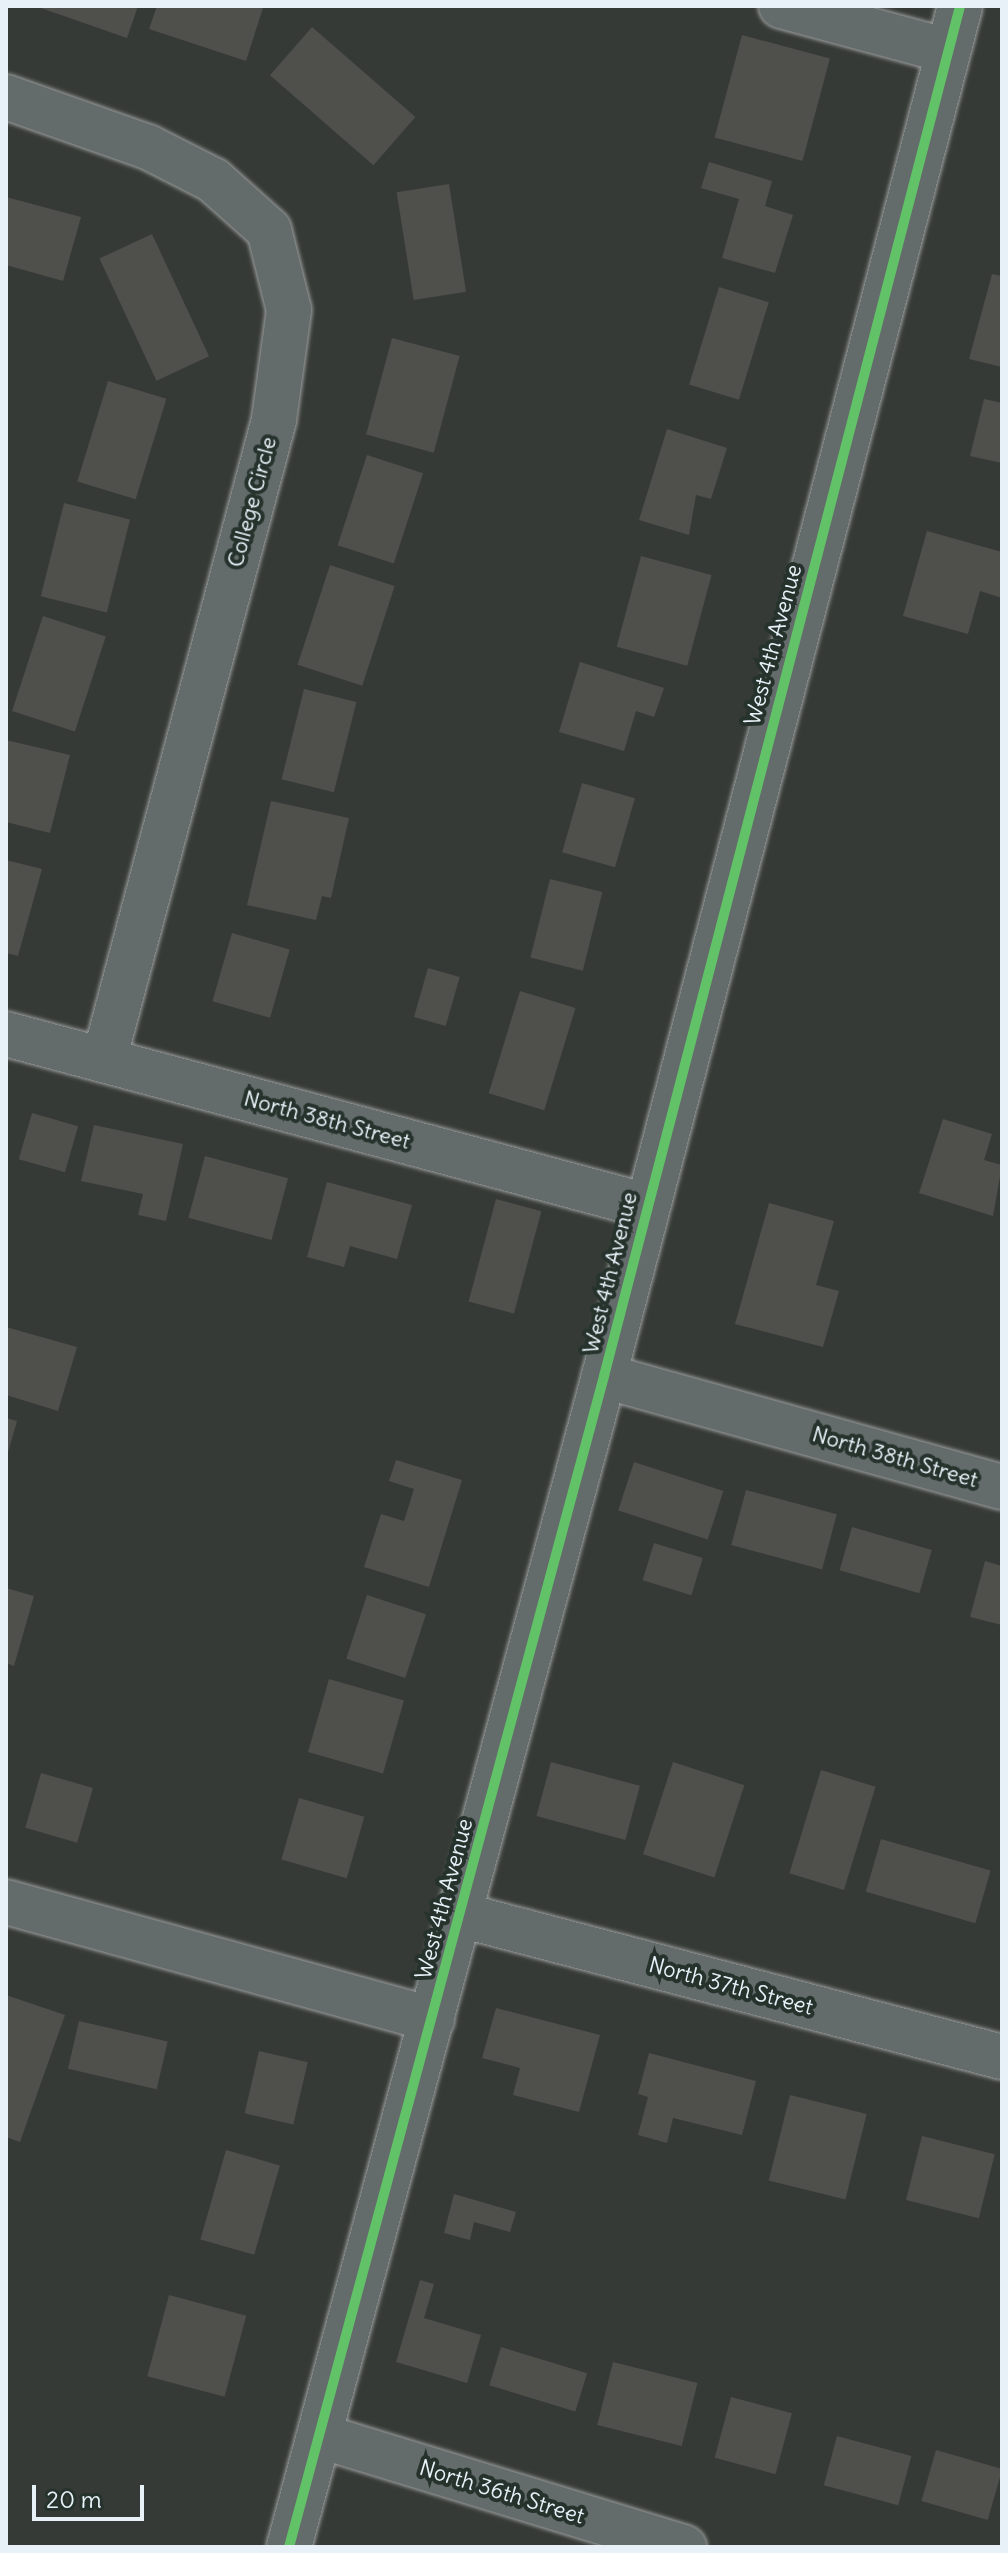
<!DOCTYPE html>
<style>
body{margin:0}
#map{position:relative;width:1008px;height:2553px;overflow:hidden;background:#363a36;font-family:Delius,sans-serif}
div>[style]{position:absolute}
.building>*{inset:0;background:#4f4f4b;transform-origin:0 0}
.roads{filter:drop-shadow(0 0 2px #9b9e9e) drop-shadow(0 0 2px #9b9e9e)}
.street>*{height:44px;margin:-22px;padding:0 22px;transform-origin:22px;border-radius:22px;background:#646b6b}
.cycleway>*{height:10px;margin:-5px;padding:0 5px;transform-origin:5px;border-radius:5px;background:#61c268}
span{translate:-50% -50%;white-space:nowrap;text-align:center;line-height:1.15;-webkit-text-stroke:8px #26332d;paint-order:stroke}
.street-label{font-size:22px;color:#e8f1f8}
.frame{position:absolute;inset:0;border:8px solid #e8f1f8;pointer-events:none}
.scale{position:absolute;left:32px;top:2485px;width:112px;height:36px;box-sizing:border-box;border:4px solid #e8f1f8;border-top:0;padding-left:10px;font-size:24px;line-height:28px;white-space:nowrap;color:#e8f1f8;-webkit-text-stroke:6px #26332d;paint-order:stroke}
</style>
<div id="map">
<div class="building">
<i style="clip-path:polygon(35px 6px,138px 6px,127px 38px)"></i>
<i style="clip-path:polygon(157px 6px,257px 6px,263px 8px,246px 61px,149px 29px)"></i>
<i style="left:312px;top:27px;width:137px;height:64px;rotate:41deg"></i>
<i style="left:742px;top:35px;width:91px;height:106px;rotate:15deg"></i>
<i style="clip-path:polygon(709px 162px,772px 181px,765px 206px,793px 215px,775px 273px,722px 258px,739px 199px,701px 188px)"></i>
<i style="left:449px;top:184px;width:109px;height:53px;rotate:81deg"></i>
<i style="clip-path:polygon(6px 197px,81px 217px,63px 281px,6px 265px)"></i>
<i style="left:152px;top:234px;width:135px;height:58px;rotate:65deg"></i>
<i style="clip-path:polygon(992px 274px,1002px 276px,1002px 367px,969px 359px)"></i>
<i style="left:719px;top:287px;width:52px;height:102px;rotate:17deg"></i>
<i style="left:392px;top:338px;width:70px;height:100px;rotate:15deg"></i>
<i style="left:108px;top:381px;width:61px;height:105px;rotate:17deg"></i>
<i style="clip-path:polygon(984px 399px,1002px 403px,1002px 463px,970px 456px)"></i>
<i style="clip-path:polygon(667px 429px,727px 448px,711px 499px,696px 495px,689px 535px,639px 520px)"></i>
<i style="left:367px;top:455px;width:59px;height:95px;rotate:18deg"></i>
<i style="left:64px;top:503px;width:68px;height:96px;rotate:14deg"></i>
<i style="clip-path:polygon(927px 531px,1002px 552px,1002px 598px,980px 591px,968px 634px,903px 616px)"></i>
<i style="left:641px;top:556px;width:73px;height:94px;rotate:15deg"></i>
<i style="left:330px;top:565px;width:68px;height:105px;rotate:18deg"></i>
<i style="left:43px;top:616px;width:66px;height:100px;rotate:18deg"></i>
<i style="clip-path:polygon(580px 662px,664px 688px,654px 717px,636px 711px,624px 751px,559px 732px)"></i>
<i style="left:304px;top:689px;width:54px;height:93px;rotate:14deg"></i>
<i style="clip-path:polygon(6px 740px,70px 755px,50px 833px,6px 822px)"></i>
<i style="left:582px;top:783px;width:55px;height:72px;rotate:16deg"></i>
<i style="clip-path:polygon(271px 801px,349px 818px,331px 898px,322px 896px,316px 920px,247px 905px)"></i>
<i style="clip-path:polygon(6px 860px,42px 869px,18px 956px,6px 953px)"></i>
<i style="left:550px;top:879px;width:54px;height:81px;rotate:14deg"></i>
<i style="left:232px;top:933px;width:60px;height:71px;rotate:16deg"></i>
<i style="left:428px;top:968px;width:33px;height:51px;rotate:16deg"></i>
<i style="left:520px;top:991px;width:58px;height:107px;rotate:17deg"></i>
<i style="left:32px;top:1113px;width:48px;height:48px;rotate:16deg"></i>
<i style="clip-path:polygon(943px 1119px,992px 1134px,984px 1160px,1002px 1165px,993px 1216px,919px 1193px)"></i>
<i style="clip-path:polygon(94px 1125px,183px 1144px,166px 1221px,138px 1215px,143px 1194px,81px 1181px)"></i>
<i style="left:205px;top:1156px;width:86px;height:64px;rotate:15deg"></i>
<i style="clip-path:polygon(327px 1182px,412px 1205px,397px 1259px,350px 1246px,344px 1267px,307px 1257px)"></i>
<i style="left:496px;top:1199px;width:47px;height:106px;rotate:15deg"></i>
<i style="clip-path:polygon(769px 1203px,834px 1221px,816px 1285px,839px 1291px,823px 1347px,735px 1324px)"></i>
<i style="clip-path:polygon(6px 1327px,77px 1347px,58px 1411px,6px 1395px)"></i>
<i style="clip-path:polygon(6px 1418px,17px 1421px,7px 1456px,6px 1456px)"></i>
<i style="clip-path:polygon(396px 1460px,462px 1480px,429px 1587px,364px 1567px,381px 1514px,404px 1521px,414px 1489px,389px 1481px)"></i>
<i style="left:634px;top:1462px;width:94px;height:51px;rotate:18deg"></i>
<i style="left:746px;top:1490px;width:94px;height:57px;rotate:15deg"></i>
<i style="left:852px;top:1527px;width:83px;height:45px;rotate:16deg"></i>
<i style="left:654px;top:1543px;width:51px;height:39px;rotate:17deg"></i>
<i style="clip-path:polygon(985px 1561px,1002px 1566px,1002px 1625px,970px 1617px)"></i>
<i style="clip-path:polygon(6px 1588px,34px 1596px,14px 1666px,6px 1663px)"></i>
<i style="left:367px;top:1595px;width:62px;height:67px;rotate:18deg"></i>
<i style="left:329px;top:1679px;width:78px;height:76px;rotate:16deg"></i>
<i style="left:551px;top:1762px;width:92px;height:56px;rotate:15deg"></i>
<i style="left:673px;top:1762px;width:75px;height:97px;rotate:18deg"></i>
<i style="left:821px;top:1770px;width:57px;height:108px;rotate:17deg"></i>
<i style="left:41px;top:1773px;width:54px;height:57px;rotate:16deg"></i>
<i style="left:299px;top:1798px;width:68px;height:64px;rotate:16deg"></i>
<i style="left:881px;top:1839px;width:114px;height:55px;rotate:16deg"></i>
<i style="clip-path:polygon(6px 1995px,65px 2015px,20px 2142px,6px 2137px)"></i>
<i style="clip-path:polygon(496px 2008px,600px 2035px,579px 2112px,513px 2095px,520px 2068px,482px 2058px)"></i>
<i style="left:79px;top:2021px;width:91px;height:49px;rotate:13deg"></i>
<i style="left:259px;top:2051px;width:50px;height:64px;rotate:13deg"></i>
<i style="clip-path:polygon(649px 2053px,756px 2081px,742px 2135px,673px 2118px,667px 2143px,638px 2135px,648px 2097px,638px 2094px)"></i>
<i style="left:790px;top:2095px;width:79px;height:88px;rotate:14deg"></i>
<i style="left:922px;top:2136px;width:75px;height:66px;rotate:14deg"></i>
<i style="left:226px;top:2150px;width:56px;height:93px;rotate:16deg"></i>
<i style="clip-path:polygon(454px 2194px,516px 2212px,510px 2232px,474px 2222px,470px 2240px,444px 2233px)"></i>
<i style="clip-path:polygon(420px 2280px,434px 2284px,424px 2318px,481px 2335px,467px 2383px,396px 2362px)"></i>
<i style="left:169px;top:2295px;width:80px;height:84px;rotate:15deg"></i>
<i style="left:501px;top:2347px;width:90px;height:40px;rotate:17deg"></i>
<i style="left:613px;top:2362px;width:87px;height:65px;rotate:14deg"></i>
<i style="left:731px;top:2397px;width:63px;height:63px;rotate:15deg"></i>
<i style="left:837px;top:2436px;width:77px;height:51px;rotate:15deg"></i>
<i style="left:936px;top:2450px;width:69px;height:53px;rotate:16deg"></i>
</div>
<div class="roads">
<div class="street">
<i style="left:781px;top:6px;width:173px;rotate:15.1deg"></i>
<i style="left:6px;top:97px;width:151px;rotate:19.4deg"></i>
<i style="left:148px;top:147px;width:73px;rotate:26.9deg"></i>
<i style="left:213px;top:180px;width:75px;rotate:41.8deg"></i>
<i style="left:269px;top:230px;width:82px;rotate:76deg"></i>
<i style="left:289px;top:310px;width:111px;rotate:97.8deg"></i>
<i style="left:274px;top:420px;width:662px;rotate:104.88deg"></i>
<i style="left:6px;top:1034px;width:664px;rotate:15.02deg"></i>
<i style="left:604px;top:1376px;width:413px;rotate:15.6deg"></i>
<i style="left:6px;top:1902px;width:442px;rotate:15.4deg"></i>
<i style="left:461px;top:1915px;width:559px;rotate:14.71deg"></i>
<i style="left:320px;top:2436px;width:381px;rotate:17deg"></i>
<i style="left:289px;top:2547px;width:1213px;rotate:-74.94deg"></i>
<i style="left:604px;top:1376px;width:1415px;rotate:-75.43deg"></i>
</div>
</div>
<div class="cycleway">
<i style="left:289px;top:2547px;width:1213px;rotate:-74.94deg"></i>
<i style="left:604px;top:1376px;width:1415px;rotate:-75.43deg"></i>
</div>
<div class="street-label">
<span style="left:252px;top:502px;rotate:-75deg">College Circle</span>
<span style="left:773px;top:645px;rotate:-75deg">West 4th Avenue</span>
<span style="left:327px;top:1120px;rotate:15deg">North 38th Street</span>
<span style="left:610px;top:1273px;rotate:-76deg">West 4th Avenue</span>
<span style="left:895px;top:1457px;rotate:16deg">North 38th Street</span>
<span style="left:444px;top:1899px;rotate:-75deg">West 4th Avenue</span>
<span style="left:731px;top:1986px;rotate:15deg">North 37th Street</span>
<span style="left:502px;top:2492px;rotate:17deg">North 36th Street</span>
</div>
<div class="frame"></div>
<div class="scale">20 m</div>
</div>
